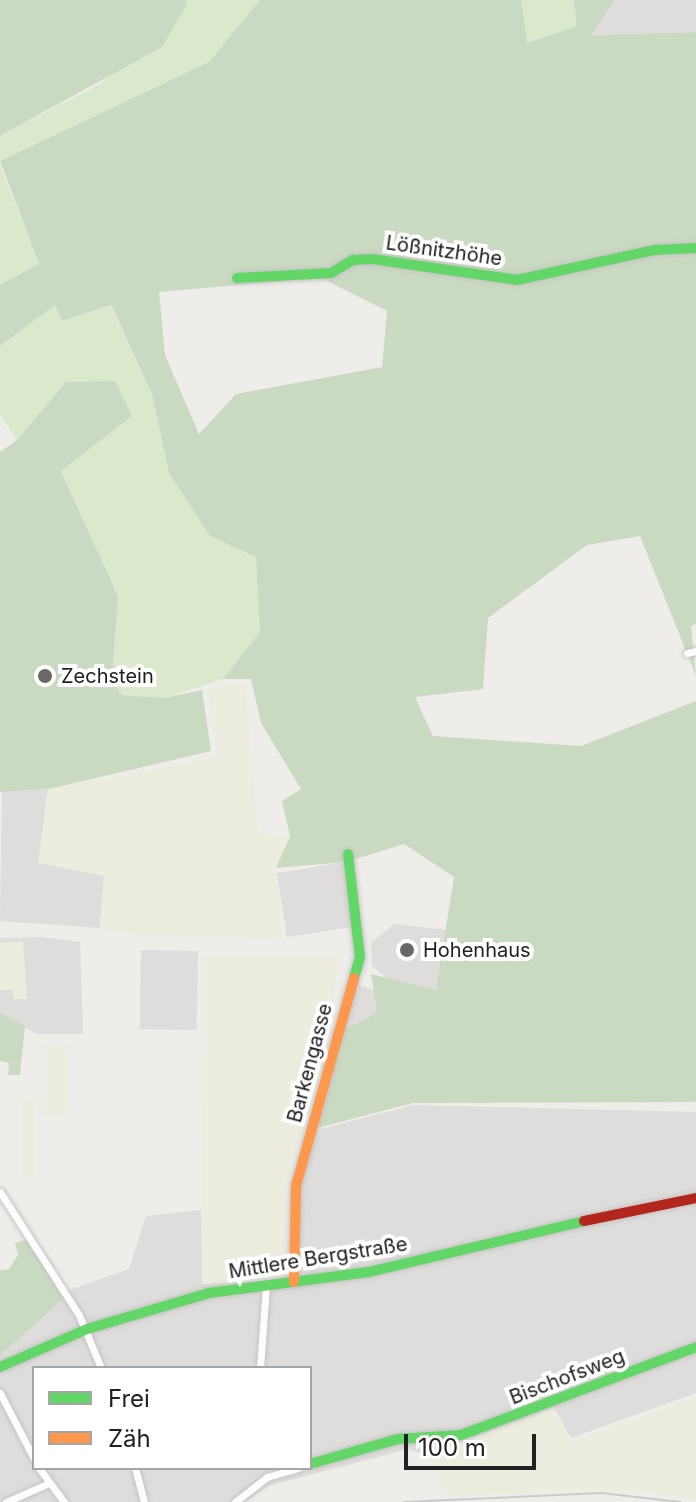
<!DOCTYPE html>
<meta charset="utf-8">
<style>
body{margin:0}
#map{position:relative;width:696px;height:1502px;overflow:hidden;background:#efedea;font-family:Inter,sans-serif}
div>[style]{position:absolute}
.residential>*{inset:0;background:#dedddb;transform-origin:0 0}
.farmland>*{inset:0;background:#eceddf;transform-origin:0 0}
.grass>*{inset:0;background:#dae9cc}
.forest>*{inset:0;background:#cadac2}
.roads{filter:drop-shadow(0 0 2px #c5c4c2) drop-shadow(0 0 2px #c5c4c2)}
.street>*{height:7px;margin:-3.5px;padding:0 3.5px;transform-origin:3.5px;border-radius:3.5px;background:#fdfcfc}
.fast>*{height:10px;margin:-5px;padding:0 5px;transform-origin:5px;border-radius:5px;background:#63d668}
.slow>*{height:10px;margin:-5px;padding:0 5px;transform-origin:5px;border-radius:5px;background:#ff974d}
.jam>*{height:10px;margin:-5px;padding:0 5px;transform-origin:5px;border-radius:5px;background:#b3261e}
.tram>*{height:2px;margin:-1px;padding:0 1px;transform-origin:1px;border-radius:1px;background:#cbcbcb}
.dots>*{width:22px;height:22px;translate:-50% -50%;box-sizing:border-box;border:4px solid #fff;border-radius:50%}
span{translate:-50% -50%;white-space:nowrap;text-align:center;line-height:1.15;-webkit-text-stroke:8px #fff;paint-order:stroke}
.street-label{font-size:20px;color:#212121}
.poi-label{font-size:20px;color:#212121}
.left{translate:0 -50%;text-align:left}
.legend{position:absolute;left:32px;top:1366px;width:280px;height:104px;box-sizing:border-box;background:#fff;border:2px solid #a6a6a6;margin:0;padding:10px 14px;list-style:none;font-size:24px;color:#212121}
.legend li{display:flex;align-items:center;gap:16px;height:40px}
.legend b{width:40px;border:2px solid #a6a6a6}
.scale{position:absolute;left:404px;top:1434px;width:132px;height:36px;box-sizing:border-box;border:4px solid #212121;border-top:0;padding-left:10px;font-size:24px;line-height:28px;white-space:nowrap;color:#212121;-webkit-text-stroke:6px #fff;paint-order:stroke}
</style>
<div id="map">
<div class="residential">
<i style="clip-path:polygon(615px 0,696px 0,696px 32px,590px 35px)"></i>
<i style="clip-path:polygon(49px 789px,104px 876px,100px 928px,0 921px,2px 792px)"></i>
<i style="left:346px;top:862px;width:65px;height:70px;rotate:81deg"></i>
<i style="clip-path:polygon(394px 924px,447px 930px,436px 990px,390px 981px,372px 966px,371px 943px)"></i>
<i style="clip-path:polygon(40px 937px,80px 942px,83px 1034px,36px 1034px,0 1012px,0 938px)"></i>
<i style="left:141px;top:950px;width:57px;height:79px;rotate:1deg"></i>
<i style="clip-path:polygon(354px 984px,377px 991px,377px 1014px,342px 1031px)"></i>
<i style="clip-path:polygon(evenodd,414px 1105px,696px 1112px,696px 1393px,571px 1438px,554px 1408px,424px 1455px,409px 1449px,271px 1485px,244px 1502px,0 1502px,0 1356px,73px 1289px,129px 1269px,146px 1216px,201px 1210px,202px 1284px,260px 1281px,302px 1272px,297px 1186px,313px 1131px,414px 1105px,34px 1368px,310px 1368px,310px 1468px,34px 1468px,34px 1368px)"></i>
</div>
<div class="farmland">
<i style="clip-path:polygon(245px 683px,258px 833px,290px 836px,276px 868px,283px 938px,139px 935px,100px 928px,104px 876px,38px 863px,48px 789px,217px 757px,208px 689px)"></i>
<i style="clip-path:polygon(23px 942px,27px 999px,14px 999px,13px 990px,0 990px,0 943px)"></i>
<i style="clip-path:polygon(338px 955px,334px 1000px,287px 1188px,287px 1274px,202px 1284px,204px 957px)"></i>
<i style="left:68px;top:1046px;width:69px;height:24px;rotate:90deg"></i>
<i style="left:23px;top:1099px;width:12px;height:79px"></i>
<i style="clip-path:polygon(696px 1397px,696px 1500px,629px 1491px,448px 1496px,427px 1456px,554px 1408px,571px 1442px)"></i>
</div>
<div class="grass">
<i style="clip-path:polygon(186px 0,260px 0,210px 62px,0 161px,0 136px,100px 84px)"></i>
<i style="clip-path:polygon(521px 0,574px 0,578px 26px,526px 43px)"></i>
<i style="clip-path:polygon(0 165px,39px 264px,2px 288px,0 285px)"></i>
<i style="clip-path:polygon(55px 304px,62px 321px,110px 305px,152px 394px,169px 473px,210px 536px,256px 557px,260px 632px,223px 679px,164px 698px,121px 694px,112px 682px,118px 596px,61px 470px,132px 416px,67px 382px,17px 440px,0 415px,0 346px)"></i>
</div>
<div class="forest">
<i style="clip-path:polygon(0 0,186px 0,187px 4px,162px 47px,0 136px)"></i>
<i style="clip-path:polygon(evenodd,260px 0,521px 0,527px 43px,577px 26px,574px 0,615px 0,591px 35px,696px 32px,696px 624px,691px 626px,696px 676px,640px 536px,587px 545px,488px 618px,483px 689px,415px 697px,433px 736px,581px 746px,696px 701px,696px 1102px,413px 1103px,317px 1128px,342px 1031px,377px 1013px,371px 974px,436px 990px,454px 877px,404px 844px,346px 862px,276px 868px,290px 836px,282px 801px,301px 789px,261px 723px,251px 679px,223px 679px,260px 632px,256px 557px,210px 536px,169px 473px,152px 394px,111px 305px,62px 321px,55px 305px,0 346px,0 285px,39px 264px,0 161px,209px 62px,260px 0,321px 278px,387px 311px,382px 367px,236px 394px,199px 434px,165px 355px,159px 292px,321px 278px)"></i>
<i style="clip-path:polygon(115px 381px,132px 416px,61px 471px,118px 596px,112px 681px,122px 695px,164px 698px,202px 690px,211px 751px,49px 789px,0 792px,0 452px,17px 440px,66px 382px)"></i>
<i style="clip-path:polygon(0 1012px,25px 1026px,20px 1075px,8px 1075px,9px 1063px,0 1061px)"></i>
<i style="clip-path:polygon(29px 1239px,65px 1297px,0 1356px,0 1270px,9px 1269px,18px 1255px,15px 1243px)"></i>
</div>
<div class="roads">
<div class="street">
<i style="left:687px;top:653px;width:9px;rotate:-13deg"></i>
<i style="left:0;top:1192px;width:146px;rotate:57.3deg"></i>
<i style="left:79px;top:1315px;width:57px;rotate:67.5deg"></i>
<i style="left:260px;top:1368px;width:82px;rotate:-85.8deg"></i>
<i style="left:0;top:1393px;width:74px;rotate:62.7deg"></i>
<i style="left:39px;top:1468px;width:42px;rotate:53.7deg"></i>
<i style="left:135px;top:1468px;width:35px;rotate:75deg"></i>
<i style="left:6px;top:1502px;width:45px;rotate:-23.7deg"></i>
<i style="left:235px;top:1502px;width:41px;rotate:-38deg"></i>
<i style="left:267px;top:1477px;width:32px;rotate:-16deg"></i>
</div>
<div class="fast">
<i style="left:237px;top:278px;width:94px;rotate:-3deg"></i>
<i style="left:331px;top:273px;width:26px;rotate:-31deg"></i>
<i style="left:353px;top:260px;width:19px;rotate:-3deg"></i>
<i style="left:372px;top:259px;width:147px;rotate:8.2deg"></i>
<i style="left:517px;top:280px;width:141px;rotate:-12.3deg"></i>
<i style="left:655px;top:250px;width:41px;rotate:-2.8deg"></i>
<i style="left:348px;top:854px;width:104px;rotate:83.4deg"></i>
<i style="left:360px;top:957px;width:22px;rotate:106deg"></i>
<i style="left:0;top:1367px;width:95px;rotate:-23.6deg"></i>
<i style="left:87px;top:1329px;width:127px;rotate:-16.4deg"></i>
<i style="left:209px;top:1293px;width:161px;rotate:-7.5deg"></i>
<i style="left:369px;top:1272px;width:221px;rotate:-13.3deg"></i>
<i style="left:310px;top:1464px;width:91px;rotate:-15.9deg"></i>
<i style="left:398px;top:1439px;width:63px;rotate:-3.6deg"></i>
<i style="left:461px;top:1435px;width:251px;rotate:-20.5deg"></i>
</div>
<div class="slow">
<i style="left:294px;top:1282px;width:96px;rotate:-88.8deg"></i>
<i style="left:296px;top:1186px;width:216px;rotate:-74.4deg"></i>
</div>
<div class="jam">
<i style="left:584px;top:1221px;width:114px;rotate:-11.6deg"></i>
</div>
</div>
<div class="tram">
<i style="left:404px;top:1502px;width:197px;rotate:-2.6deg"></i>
<i style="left:601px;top:1493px;width:80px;rotate:6.5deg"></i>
</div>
<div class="dots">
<i style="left:45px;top:676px;background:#696867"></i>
<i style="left:407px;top:950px;background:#696867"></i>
</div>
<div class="street-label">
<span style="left:444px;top:251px;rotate:8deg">Lößnitzhöhe</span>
<span style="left:310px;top:1063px;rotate:-75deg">Barkengasse</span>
<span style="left:318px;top:1258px;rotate:-9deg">Mittlere Bergstraße</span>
<span style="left:567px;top:1377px;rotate:-21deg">Bischofsweg</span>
</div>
<div class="poi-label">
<span class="left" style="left:61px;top:676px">Zechstein</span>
<span class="left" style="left:423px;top:950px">Hohenhaus</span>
</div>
<ul class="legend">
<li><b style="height:10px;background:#63d668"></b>Frei</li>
<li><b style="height:10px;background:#ff974d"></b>Zäh</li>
</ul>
<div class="scale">100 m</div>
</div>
